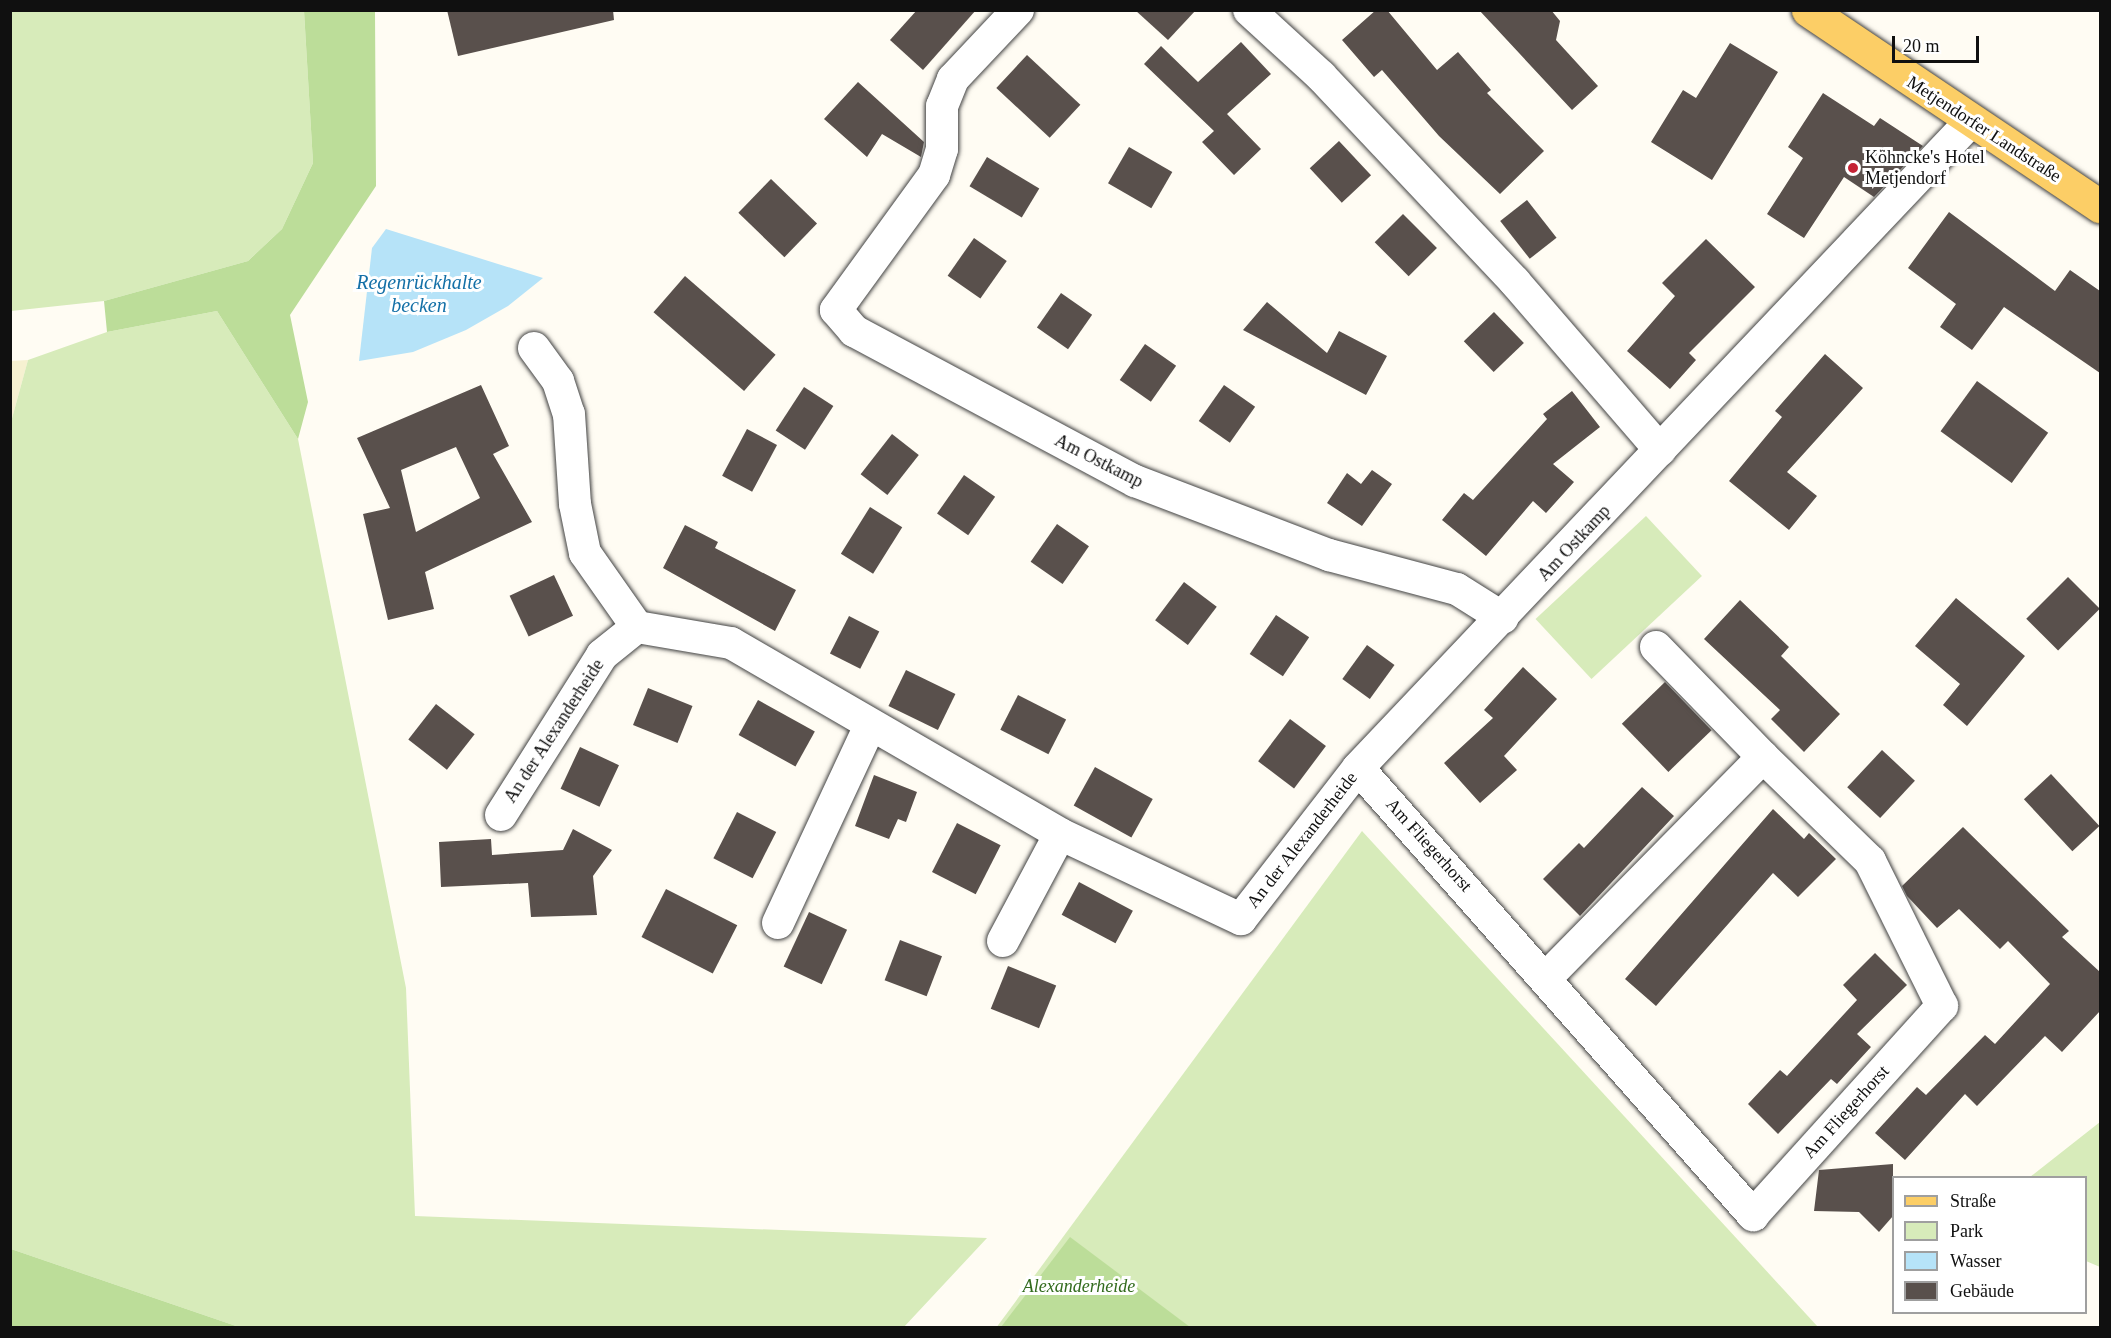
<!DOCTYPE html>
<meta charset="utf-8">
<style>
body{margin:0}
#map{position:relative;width:2111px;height:1338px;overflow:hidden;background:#fffcf3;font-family:"Times New Roman",serif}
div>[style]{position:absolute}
.farmland>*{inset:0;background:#f6f1d1}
.green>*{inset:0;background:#d7ebba;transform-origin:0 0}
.forest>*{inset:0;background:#bcdd99}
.water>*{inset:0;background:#b6e3f8}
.building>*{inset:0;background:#59504c;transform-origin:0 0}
.roads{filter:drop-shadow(0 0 2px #434343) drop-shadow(0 0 2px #434343)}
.minor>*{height:32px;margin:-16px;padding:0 16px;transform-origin:16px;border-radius:16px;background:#fff}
.major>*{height:33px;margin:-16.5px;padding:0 16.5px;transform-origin:16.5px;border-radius:16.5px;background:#fcce66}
.dots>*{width:16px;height:16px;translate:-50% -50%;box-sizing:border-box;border:3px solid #fff;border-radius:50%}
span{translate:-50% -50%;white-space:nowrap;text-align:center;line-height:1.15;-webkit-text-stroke:6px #fff;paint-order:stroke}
.street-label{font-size:18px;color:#101010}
.poi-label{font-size:18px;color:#101010}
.left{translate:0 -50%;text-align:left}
.park-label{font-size:18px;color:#326b1d;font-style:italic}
.water-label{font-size:20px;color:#1470a7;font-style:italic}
.frame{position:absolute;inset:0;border:12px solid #101010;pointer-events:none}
.legend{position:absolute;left:1892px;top:1176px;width:195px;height:138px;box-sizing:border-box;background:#fff;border:2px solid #9f9f9f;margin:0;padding:8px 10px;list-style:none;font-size:18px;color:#101010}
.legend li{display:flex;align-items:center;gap:12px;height:30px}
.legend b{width:30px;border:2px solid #9f9f9f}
.scale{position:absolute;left:1892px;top:36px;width:87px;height:27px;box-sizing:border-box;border:3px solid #101010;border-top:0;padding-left:8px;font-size:18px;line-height:21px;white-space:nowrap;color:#101010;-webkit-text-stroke:4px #fff;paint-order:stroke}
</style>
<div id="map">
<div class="farmland">
<i style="clip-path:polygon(28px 360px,11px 422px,11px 361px)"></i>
</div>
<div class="green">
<i style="clip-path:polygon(10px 11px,304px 11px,313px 163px,282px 229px,248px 261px,104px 301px,11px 311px)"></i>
<i style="clip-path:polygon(217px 311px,298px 439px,406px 988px,415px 1216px,987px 1238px,903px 1328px,239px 1327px,11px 1249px,11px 422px,28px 360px,107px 332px)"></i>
<i style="left:1646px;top:516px;width:82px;height:151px;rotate:47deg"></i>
<i style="clip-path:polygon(1362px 831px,1818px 1327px,996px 1328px)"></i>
<i style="clip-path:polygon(2100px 1122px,2100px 1267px,2086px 1261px,2086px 1178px,2030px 1177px)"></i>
</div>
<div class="forest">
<i style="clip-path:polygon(304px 11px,375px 11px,376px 186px,290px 315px,308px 402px,298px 439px,217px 311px,107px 332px,104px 301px,248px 261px,282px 229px,313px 163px)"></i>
<i style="clip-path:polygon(1070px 1237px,1190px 1327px,1001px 1327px)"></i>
<i style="clip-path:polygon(10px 1249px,11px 1249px,239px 1327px,11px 1327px)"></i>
</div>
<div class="water">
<i style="clip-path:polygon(386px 229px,543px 278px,508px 306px,466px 330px,413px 352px,359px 361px,372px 248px)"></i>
</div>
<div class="building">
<i style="clip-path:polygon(447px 10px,613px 10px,614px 20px,458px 56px)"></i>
<i style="clip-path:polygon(917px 10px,976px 10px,923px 70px,890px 40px)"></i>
<i style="clip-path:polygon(1135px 10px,1196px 10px,1168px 40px)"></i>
<i style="clip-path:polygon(1376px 10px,1387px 10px,1437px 70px,1458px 52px,1491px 90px,1487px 93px,1544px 151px,1500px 194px,1439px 136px,1382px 70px,1374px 77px,1342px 40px)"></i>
<i style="clip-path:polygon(1479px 10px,1551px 10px,1560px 21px,1556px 40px,1598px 86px,1572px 110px)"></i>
<i style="clip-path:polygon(1241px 42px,1271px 74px,1227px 114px,1261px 149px,1234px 175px,1202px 142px,1214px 131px,1144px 64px,1161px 46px,1198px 82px)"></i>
<i style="clip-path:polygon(1730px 43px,1778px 72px,1712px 180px,1651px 142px,1683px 90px,1696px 98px)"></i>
<i style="left:1027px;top:55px;width:73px;height:45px;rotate:43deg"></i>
<i style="clip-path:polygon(858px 82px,924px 142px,921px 157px,882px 134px,867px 157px,824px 119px)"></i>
<i style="clip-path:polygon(1823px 93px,1874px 126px,1880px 118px,1923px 146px,1874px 197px,1844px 177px,1804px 238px,1767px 214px,1803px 158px,1788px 147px)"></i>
<i style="left:1339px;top:141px;width:47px;height:40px;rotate:47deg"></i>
<i style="left:1129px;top:147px;width:50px;height:42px;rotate:30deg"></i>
<i style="left:987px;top:157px;width:61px;height:34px;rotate:31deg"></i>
<i style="left:771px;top:179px;width:64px;height:47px;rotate:44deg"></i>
<i style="left:1527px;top:200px;width:48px;height:34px;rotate:52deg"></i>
<i style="clip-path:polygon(1949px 212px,2055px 291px,2070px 270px,2100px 291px,2100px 373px,2004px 307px,1972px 350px,1940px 327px,1956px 304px,1908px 268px)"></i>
<i style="left:1403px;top:214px;width:48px;height:40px;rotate:45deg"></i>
<i style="left:974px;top:238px;width:40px;height:46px;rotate:35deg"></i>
<i style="clip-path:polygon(1706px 239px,1755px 287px,1689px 353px,1696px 360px,1670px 389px,1627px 351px,1675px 296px,1662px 283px)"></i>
<i style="left:685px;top:276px;width:120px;height:48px;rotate:41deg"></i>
<i style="left:1061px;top:293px;width:38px;height:42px;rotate:35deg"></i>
<i style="clip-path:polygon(1267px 302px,1327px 353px,1339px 331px,1387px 356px,1366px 395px,1243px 330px)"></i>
<i style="left:1494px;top:312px;width:43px;height:42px;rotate:46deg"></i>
<i style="left:1145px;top:344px;width:38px;height:44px;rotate:35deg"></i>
<i style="clip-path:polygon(1825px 354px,1863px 388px,1787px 472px,1817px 496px,1789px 530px,1729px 481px,1782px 417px,1775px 411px)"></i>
<i style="left:1977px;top:381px;width:88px;height:62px;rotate:36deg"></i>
<i style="clip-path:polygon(evenodd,481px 385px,509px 446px,493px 454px,532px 522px,425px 572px,434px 609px,388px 620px,363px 514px,390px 508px,357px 438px,481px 385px,456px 447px,480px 498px,416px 532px,401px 470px,456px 447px)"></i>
<i style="left:1224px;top:385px;width:38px;height:44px;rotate:35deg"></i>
<i style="left:804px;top:387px;width:35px;height:52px;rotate:33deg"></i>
<i style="clip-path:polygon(1572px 391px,1600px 427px,1553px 464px,1574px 482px,1546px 513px,1533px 501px,1486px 556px,1442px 520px,1464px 493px,1473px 500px,1547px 419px,1543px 414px)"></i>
<i style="left:747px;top:429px;width:34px;height:53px;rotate:28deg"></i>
<i style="left:892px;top:434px;width:34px;height:51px;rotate:38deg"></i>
<i style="clip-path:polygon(1372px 470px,1392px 484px,1362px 526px,1327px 503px,1347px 473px,1361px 484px)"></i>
<i style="left:964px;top:475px;width:38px;height:47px;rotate:35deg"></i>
<i style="left:870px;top:507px;width:38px;height:55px;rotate:32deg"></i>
<i style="left:1057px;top:524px;width:39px;height:46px;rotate:35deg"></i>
<i style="clip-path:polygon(685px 525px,718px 542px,715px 548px,796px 590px,775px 631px,663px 568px)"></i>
<i style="left:554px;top:575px;width:45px;height:49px;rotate:65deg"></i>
<i style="left:2068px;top:577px;width:45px;height:59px;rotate:45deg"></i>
<i style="left:1184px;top:582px;width:41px;height:48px;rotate:37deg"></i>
<i style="clip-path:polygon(1956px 598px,2025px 656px,1967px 726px,1943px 705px,1960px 684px,1915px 646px)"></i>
<i style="clip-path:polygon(1740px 600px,1789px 647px,1781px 656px,1840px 714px,1804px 752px,1771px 719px,1780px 710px,1704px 639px)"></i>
<i style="left:1276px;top:615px;width:40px;height:47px;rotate:34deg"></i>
<i style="left:849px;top:616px;width:34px;height:42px;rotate:27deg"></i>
<i style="left:1367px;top:645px;width:34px;height:42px;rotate:36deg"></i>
<i style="clip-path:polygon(1523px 667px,1557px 699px,1504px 756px,1517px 770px,1480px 803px,1444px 763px,1493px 718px,1484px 710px)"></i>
<i style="left:906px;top:670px;width:55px;height:40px;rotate:26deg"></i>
<i style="left:1665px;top:682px;width:67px;height:60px;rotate:46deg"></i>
<i style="left:648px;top:688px;width:48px;height:40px;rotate:22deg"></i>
<i style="left:1018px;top:695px;width:54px;height:39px;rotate:27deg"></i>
<i style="left:758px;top:700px;width:65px;height:40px;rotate:29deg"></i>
<i style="left:436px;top:704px;width:49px;height:45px;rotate:38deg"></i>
<i style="left:1290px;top:719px;width:45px;height:53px;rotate:37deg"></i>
<i style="left:580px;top:747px;width:43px;height:46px;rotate:25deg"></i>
<i style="left:1882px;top:750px;width:45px;height:51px;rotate:43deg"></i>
<i style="left:1095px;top:767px;width:66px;height:44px;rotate:29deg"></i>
<i style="left:2051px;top:774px;width:71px;height:37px;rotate:47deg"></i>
<i style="clip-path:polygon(874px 775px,917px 792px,906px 822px,898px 819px,889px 839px,855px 826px)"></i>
<i style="clip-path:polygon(1642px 787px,1674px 816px,1580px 916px,1543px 879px,1579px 843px,1584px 848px)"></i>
<i style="clip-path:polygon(1773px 809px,1804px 839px,1809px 833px,1836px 859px,1798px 897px,1773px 873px,1656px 1006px,1625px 979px)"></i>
<i style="left:737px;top:812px;width:44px;height:52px;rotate:27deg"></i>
<i style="left:957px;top:823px;width:49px;height:55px;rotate:27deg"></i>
<i style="clip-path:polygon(1963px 827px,2069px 931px,2062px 937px,2100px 972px,2100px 1011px,2062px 1052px,2045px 1036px,1977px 1106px,1965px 1094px,1905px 1160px,1875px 1133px,1917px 1087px,1926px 1095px,1985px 1035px,1995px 1044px,2050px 984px,2008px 941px,2000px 949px,1959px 909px,1937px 928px,1907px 896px,1902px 886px)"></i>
<i style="clip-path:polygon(573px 829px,612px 850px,593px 876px,597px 915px,531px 917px,528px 883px,441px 887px,439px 842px,491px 839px,492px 855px,563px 850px)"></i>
<i style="left:1079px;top:882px;width:61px;height:37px;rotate:28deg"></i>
<i style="left:666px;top:889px;width:80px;height:54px;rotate:27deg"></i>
<i style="left:809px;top:912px;width:42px;height:60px;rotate:25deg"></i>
<i style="left:900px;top:940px;width:45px;height:43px;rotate:21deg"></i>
<i style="clip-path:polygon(1875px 953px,1907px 985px,1857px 1034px,1871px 1047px,1837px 1084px,1831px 1079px,1778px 1134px,1748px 1104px,1780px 1070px,1787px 1076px,1857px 1000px,1843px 985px)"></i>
<i style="left:1008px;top:966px;width:52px;height:46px;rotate:22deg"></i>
<i style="clip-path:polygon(1893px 1164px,1893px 1216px,1879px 1232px,1859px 1212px,1814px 1211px,1819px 1170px)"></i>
</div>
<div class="roads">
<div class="minor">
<i style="left:1018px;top:10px;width:95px;rotate:133.3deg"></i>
<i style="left:953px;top:79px;width:29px;rotate:112deg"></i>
<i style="left:942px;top:106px;width:43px;rotate:90deg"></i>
<i style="left:942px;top:149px;width:27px;rotate:107deg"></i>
<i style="left:934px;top:175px;width:167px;rotate:126deg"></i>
<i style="left:836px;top:310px;width:28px;rotate:49deg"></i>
<i style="left:854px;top:331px;width:319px;rotate:28.1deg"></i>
<i style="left:1135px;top:481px;width:208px;rotate:20.9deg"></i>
<i style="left:1329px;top:555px;width:132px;rotate:14.9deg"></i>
<i style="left:1457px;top:589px;width:54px;rotate:32.2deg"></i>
<i style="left:1249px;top:10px;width:98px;rotate:42.5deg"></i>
<i style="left:1321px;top:76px;width:283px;rotate:46.7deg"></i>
<i style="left:1515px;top:282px;width:222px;rotate:49.2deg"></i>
<i style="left:534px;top:348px;width:41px;rotate:54deg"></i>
<i style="left:558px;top:381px;width:35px;rotate:72deg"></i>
<i style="left:569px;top:414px;width:90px;rotate:86.2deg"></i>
<i style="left:575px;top:504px;width:50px;rotate:78.5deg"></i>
<i style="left:585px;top:553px;width:90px;rotate:54.9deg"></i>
<i style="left:637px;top:627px;width:95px;rotate:9.7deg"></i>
<i style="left:731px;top:643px;width:380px;rotate:30.1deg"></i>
<i style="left:1060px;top:834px;width:200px;rotate:25.2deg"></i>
<i style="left:1241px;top:919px;width:191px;rotate:-52.2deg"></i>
<i style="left:1358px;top:768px;width:891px;rotate:-46.55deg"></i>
<i style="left:1656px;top:647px;width:153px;rotate:45.8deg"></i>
<i style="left:1358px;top:768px;width:597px;rotate:48.53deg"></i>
<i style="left:1753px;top:1215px;width:282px;rotate:-47.9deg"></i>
<i style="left:1942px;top:1006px;width:162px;rotate:-116.4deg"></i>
<i style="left:1870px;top:861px;width:149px;rotate:-135.8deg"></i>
<i style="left:1763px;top:757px;width:308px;rotate:134.5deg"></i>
<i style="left:501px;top:815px;width:189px;rotate:-57.7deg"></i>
<i style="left:602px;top:655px;width:45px;rotate:-38.7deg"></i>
<i style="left:778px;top:923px;width:217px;rotate:-65deg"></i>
<i style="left:1003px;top:941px;width:121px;rotate:-62deg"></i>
</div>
<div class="major">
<i style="left:1808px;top:10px;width:352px;rotate:33.9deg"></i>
</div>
</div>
<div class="dots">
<i style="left:1853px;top:168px;background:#c52335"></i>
</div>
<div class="street-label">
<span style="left:1984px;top:129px;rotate:33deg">Metjendorfer Landstraße</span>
<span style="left:1099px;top:461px;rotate:27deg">Am Ostkamp</span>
<span style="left:1574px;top:543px;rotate:-47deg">Am Ostkamp</span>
<span style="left:554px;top:731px;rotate:-57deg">An der Alexanderheide</span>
<span style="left:1302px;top:840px;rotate:-52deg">An der Alexanderheide</span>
<span style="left:1429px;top:845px;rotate:48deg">Am Fliegerhorst</span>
<span style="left:1846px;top:1112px;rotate:-48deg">Am Fliegerhorst</span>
</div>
<div class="poi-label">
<span class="left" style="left:1865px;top:168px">Köhncke's Hotel<br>Metjendorf</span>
</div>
<div class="park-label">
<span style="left:1079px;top:1286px">Alexanderheide</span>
</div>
<div class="water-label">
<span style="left:419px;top:294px">Regenrückhalte<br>becken</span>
</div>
<div class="frame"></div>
<ul class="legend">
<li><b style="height:8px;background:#fcce66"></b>Straße</li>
<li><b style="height:16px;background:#d7ebba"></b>Park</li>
<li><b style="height:16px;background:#b6e3f8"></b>Wasser</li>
<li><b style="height:16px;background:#59504c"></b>Gebäude</li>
</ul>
<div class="scale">20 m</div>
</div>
